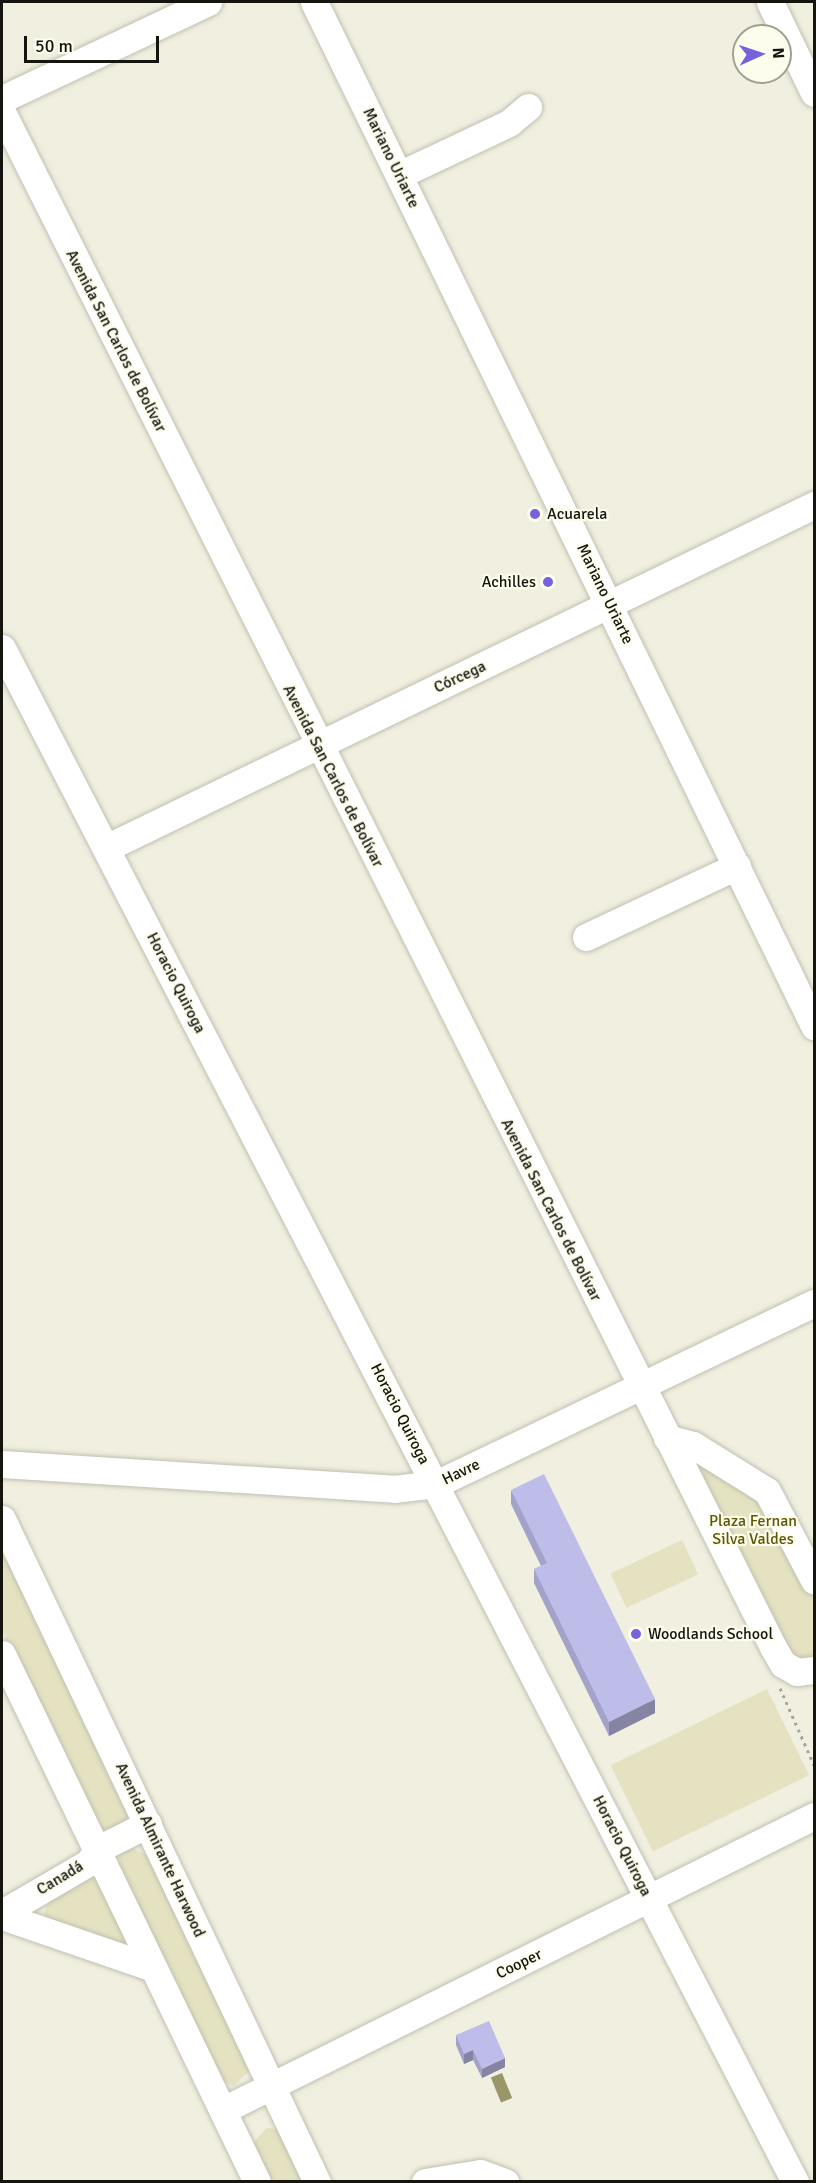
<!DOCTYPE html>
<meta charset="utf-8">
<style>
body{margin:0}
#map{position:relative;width:816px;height:2183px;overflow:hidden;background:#f0efe0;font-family:Signika,sans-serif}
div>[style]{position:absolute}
.green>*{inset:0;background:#e4e2c1;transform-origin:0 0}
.water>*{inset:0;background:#999669;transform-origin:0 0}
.path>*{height:3px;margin-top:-1.5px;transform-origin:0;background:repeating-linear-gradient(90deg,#a6a59a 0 3px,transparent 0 7.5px)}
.roads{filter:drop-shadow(0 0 2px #c0c0b1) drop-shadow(0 0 2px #c0c0b1)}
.minor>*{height:27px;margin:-13.5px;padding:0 13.5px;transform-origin:13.5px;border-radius:13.5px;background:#fff}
.wall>*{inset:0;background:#a3a2c8}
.shaded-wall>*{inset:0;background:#8584a2}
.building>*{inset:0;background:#bebce8}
.dots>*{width:16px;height:16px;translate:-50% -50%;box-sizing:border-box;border:3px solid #fdfded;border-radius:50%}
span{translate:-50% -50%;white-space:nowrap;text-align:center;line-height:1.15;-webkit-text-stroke:4.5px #fdfded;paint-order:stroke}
.street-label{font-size:16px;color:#15140f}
.poi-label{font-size:16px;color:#15140f}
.left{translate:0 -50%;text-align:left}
.right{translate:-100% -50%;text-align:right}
.park-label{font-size:16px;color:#5e5707}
.frame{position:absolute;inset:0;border:3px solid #15140f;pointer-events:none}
.north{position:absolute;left:732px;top:24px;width:60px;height:60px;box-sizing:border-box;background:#fdfded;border:2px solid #a0a094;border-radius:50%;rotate:87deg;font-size:16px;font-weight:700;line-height:24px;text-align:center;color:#15140f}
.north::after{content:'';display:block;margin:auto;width:21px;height:27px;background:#7761dc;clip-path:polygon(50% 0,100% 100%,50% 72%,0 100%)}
.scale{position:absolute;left:24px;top:36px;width:135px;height:27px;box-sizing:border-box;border:3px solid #15140f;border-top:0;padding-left:8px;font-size:18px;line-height:21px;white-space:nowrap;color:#15140f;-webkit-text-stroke:4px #fdfded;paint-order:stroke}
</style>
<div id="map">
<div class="green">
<i style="clip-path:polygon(707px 1464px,757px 1490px,814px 1593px,814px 1664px,795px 1663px,698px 1472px)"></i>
<i style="left:682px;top:1540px;width:38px;height:79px;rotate:65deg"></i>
<i style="clip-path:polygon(2px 1543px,127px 1807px,127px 1822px,102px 1832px,2px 1631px)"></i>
<i style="left:767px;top:1689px;width:96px;height:174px;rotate:64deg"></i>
<i style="clip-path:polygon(130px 1847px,149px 1856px,250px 2070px,234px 2086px,219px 2080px,116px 1870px,120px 1853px)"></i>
<i style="clip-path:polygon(93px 1869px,129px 1939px,120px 1946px,43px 1918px,50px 1896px)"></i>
<i style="clip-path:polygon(267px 2128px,282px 2129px,309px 2181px,266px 2181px,252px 2144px)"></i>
</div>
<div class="water">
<i style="left:502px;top:2073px;width:27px;height:12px;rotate:68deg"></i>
</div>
<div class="path">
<i style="left:780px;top:1688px;width:84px;rotate:66.2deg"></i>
</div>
<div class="roads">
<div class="minor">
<i style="left:314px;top:2px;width:1140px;rotate:63.97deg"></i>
<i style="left:770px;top:2px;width:101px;rotate:64.2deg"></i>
<i style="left:2px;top:99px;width:228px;rotate:-25.2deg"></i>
<i style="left:2px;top:112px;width:1718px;rotate:63.33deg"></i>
<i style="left:773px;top:1647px;width:20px;rotate:60deg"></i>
<i style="left:783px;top:1664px;width:16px;rotate:30deg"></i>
<i style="left:797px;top:1672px;width:17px;rotate:-7deg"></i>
<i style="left:399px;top:175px;width:122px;rotate:-25.3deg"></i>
<i style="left:509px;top:123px;width:25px;rotate:-40deg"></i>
<i style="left:2px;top:648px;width:1727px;rotate:62.66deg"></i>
<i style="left:106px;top:848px;width:787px;rotate:-25.85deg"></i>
<i style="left:586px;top:937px;width:167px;rotate:-25.2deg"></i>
<i style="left:667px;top:1438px;width:27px;rotate:15deg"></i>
<i style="left:693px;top:1445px;width:87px;rotate:31.9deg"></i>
<i style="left:767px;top:1491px;width:101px;rotate:62.2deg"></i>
<i style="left:2px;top:1464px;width:393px;rotate:3.6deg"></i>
<i style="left:394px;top:1489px;width:42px;rotate:-6.8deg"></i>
<i style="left:436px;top:1484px;width:419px;rotate:-25.6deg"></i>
<i style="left:2px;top:1519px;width:734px;rotate:64.59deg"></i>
<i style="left:2px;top:1654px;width:586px;rotate:64.22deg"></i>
<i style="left:2px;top:1913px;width:99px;rotate:-30.2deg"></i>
<i style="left:88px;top:1863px;width:17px;rotate:-54deg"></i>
<i style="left:98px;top:1849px;width:56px;rotate:-26.6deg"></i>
<i style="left:2px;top:1916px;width:160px;rotate:19deg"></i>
<i style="left:223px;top:2110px;width:660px;rotate:-26.45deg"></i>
<i style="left:425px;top:2182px;width:56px;rotate:-9.3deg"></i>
<i style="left:480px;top:2173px;width:27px;rotate:20deg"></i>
</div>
</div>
<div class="wall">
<i style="clip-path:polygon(511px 1490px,655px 1713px,609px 1736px,534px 1583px,534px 1569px,541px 1566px,511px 1504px)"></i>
<i style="clip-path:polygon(456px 2035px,505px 2067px,482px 2078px,473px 2060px,464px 2064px,456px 2045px)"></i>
</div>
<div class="shaded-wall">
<i style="clip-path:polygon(655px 1699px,655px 1713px,609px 1736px,609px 1722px)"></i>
<i style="clip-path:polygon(473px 2050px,473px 2060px,464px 2064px,464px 2054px)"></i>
<i style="clip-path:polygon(505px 2058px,505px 2067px,482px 2078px,482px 2069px)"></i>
</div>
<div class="building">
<i style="clip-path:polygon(544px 1474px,655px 1699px,609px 1722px,534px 1569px,547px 1563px,511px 1490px)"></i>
<i style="clip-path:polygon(489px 2021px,505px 2058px,482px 2069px,473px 2050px,464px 2054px,456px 2035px)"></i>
</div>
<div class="dots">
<i style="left:535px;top:514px;background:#7761dc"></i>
<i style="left:548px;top:582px;background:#7761dc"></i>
<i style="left:636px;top:1634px;background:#7761dc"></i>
</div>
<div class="street-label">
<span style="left:391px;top:158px;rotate:64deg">Mariano Uriarte</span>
<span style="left:116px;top:341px;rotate:63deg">Avenida San Carlos de Bolívar</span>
<span style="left:605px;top:594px;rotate:64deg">Mariano Uriarte</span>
<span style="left:460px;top:677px;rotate:-25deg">Córcega</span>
<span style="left:333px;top:776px;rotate:63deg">Avenida San Carlos de Bolívar</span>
<span style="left:176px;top:983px;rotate:63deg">Horacio Quiroga</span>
<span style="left:551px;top:1210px;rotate:63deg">Avenida San Carlos de Bolívar</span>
<span style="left:400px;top:1414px;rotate:63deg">Horacio Quiroga</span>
<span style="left:461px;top:1472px;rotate:-26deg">Havre</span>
<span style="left:622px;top:1846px;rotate:63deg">Horacio Quiroga</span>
<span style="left:160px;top:1850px;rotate:65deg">Avenida Almirante Harwood</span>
<span style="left:60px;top:1878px;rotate:-31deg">Canadá</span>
<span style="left:519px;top:1964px;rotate:-26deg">Cooper</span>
</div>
<div class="poi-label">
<span class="left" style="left:547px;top:514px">Acuarela</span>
<span class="right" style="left:536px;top:582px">Achilles</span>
<span class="left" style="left:648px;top:1634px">Woodlands School</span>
</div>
<div class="park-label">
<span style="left:753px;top:1530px">Plaza Fernan<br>Silva Valdes</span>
</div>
<div class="frame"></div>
<div class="north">N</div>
<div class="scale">50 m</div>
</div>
